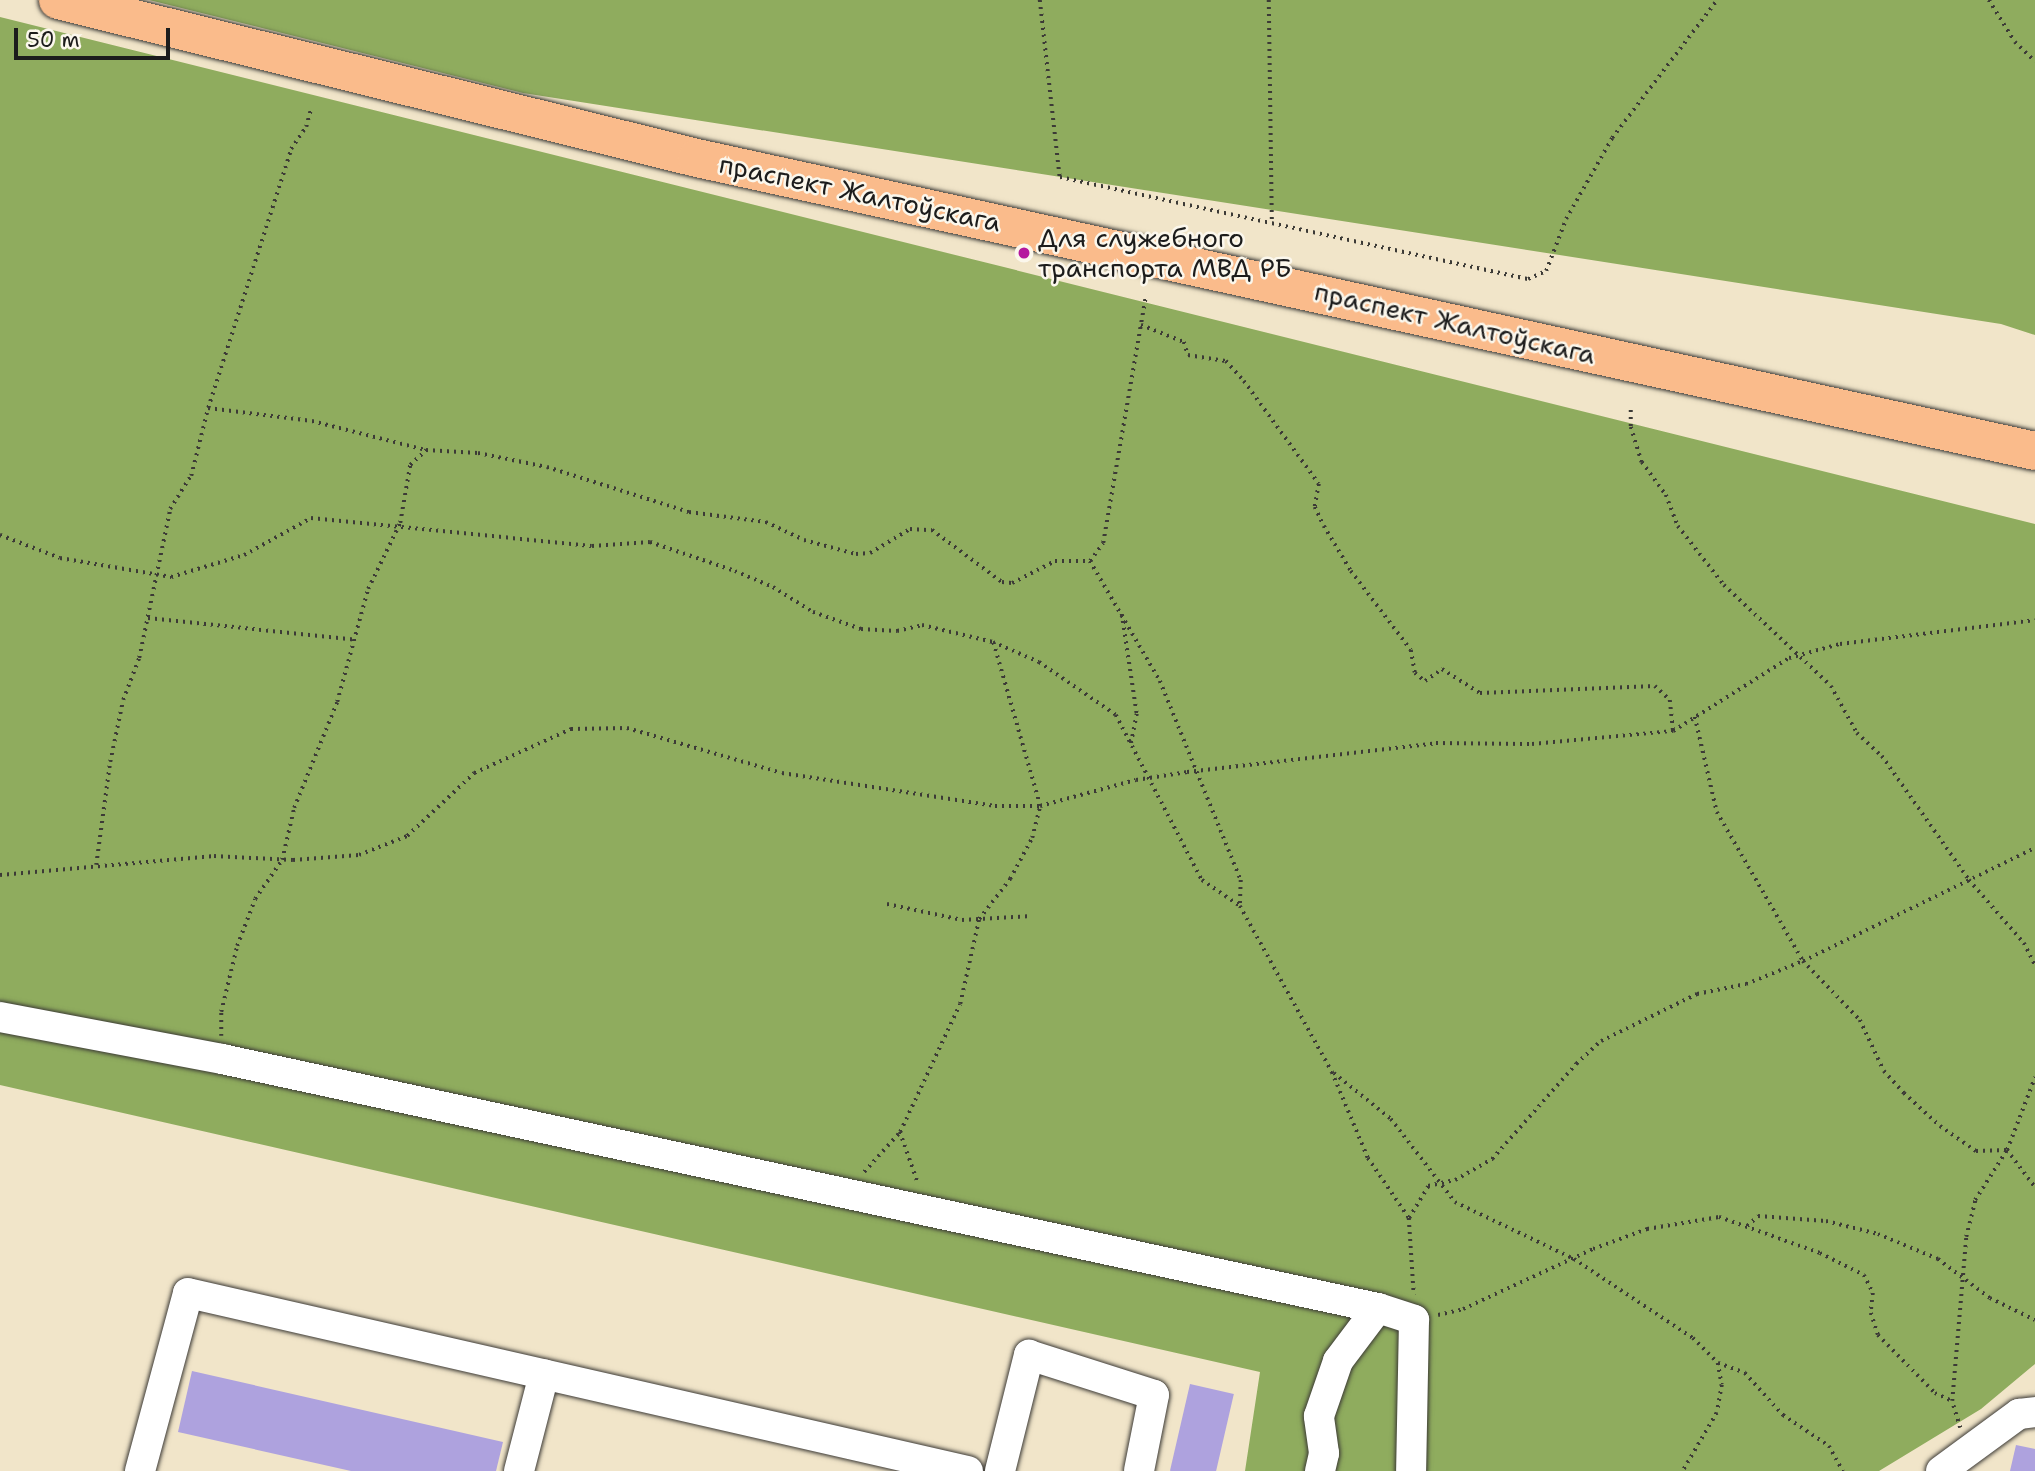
<!DOCTYPE html>
<meta charset="utf-8">
<style>
body{margin:0}
#map{position:relative;width:2035px;height:1471px;overflow:hidden;background:#f1e5c9;font-family:"Shantell Sans",sans-serif}
div>[style]{position:absolute}
.forest>*{inset:0;background:#8fac5e}
.building>*{inset:0;background:#aea2de;transform-origin:0 0}
.path>*{height:3.5px;margin-top:-1.75px;transform-origin:0;background:repeating-linear-gradient(90deg,#3c3a36 0 2px,transparent 0 7px)}
.roads{filter:drop-shadow(0 0 2px #3c3a36) drop-shadow(0 0 2px #3c3a36)}
.minor>*{height:30px;margin:-15px;padding:0 15px;transform-origin:15px;border-radius:15px;background:#fff}
.major>*{height:38px;margin:-19px;padding:0 19px;transform-origin:19px;border-radius:19px;background:#fabb8b}
.dots>*{width:19px;height:19px;translate:-50% -50%;box-sizing:border-box;border:4px solid #fbf7ec;border-radius:50%}
span{translate:-50% -50%;white-space:nowrap;text-align:center;line-height:1.15;-webkit-text-stroke:5px #fbf7ec;paint-order:stroke}
.street-label{font-size:26px;color:#1c1c1c}
.poi-label{font-size:26px;color:#1c1c1c}
.left{translate:0 -50%;text-align:left}
.scale{position:absolute;left:14px;top:28px;width:156px;height:32px;box-sizing:border-box;border:4px solid #1c1c1c;border-top:0;padding-left:9px;font-size:21px;line-height:24px;white-space:nowrap;color:#1c1c1c;-webkit-text-stroke:5px #fbf7ec;paint-order:stroke}
</style>
<div id="map">
<div class="forest">
<i style="clip-path:polygon(149px 0,2035px 0,2035px 335px,2001px 324px,523px 93px)"></i>
<i style="clip-path:polygon(0 17px,2035px 524px,2035px 1364px,1981px 1409px,1879px 1471px,1245px 1471px,1260px 1372px,0 1085px)"></i>
</div>
<div class="building">
<i style="clip-path:polygon(192px 1371px,503px 1442px,496px 1471px,351px 1471px,178px 1432px)"></i>
<i style="left:1190px;top:1384px;width:45px;height:89px;rotate:13deg"></i>
<i style="clip-path:polygon(2016px 1445px,2035px 1449px,2035px 1471px,2010px 1471px)"></i>
</div>
<div class="path">
<i style="left:1040px;top:0;width:178px;rotate:83.6deg"></i>
<i style="left:1060px;top:177px;width:479px;rotate:12.3deg"></i>
<i style="left:1528px;top:279px;width:20px;rotate:-24deg"></i>
<i style="left:1546px;top:271px;width:56px;rotate:-69deg"></i>
<i style="left:1566px;top:219px;width:93px;rotate:-60.4deg"></i>
<i style="left:1612px;top:138px;width:173px;rotate:-52.7deg"></i>
<i style="left:1269px;top:0;width:223px;rotate:89.2deg"></i>
<i style="left:1989px;top:0;width:49px;rotate:58.2deg"></i>
<i style="left:2015px;top:42px;width:28px;rotate:44deg"></i>
<i style="left:1141px;top:325px;width:46px;rotate:21.6deg"></i>
<i style="left:1184px;top:342px;width:14px;rotate:73deg"></i>
<i style="left:1188px;top:355px;width:38px;rotate:9deg"></i>
<i style="left:1226px;top:361px;width:27px;rotate:48deg"></i>
<i style="left:1244px;top:381px;width:127px;rotate:53.9deg"></i>
<i style="left:1319px;top:484px;width:23px;rotate:100deg"></i>
<i style="left:1315px;top:507px;width:21px;rotate:65deg"></i>
<i style="left:1324px;top:526px;width:52px;rotate:59deg"></i>
<i style="left:1351px;top:571px;width:99px;rotate:52.8deg"></i>
<i style="left:1411px;top:650px;width:23px;rotate:80deg"></i>
<i style="left:1415px;top:673px;width:13px;rotate:39deg"></i>
<i style="left:1425px;top:681px;width:21px;rotate:-35deg"></i>
<i style="left:1442px;top:669px;width:45px;rotate:32.3deg"></i>
<i style="left:1480px;top:693px;width:175px;rotate:-2.3deg"></i>
<i style="left:1655px;top:686px;width:21px;rotate:43deg"></i>
<i style="left:1670px;top:700px;width:31px;rotate:84deg"></i>
<i style="left:208px;top:408px;width:105px;rotate:7.1deg"></i>
<i style="left:312px;top:421px;width:118px;rotate:14.3deg"></i>
<i style="left:1631px;top:410px;width:17px;rotate:90deg"></i>
<i style="left:1631px;top:427px;width:37px;rotate:73deg"></i>
<i style="left:1642px;top:462px;width:41px;rotate:54deg"></i>
<i style="left:1666px;top:495px;width:33px;rotate:69deg"></i>
<i style="left:1678px;top:526px;width:75px;rotate:52.1deg"></i>
<i style="left:1724px;top:585px;width:147px;rotate:43.3deg"></i>
<i style="left:1831px;top:686px;width:54px;rotate:61deg"></i>
<i style="left:1857px;top:733px;width:34px;rotate:43deg"></i>
<i style="left:1882px;top:756px;width:151px;rotate:54.9deg"></i>
<i style="left:1969px;top:880px;width:84px;rotate:48.9deg"></i>
<i style="left:2024px;top:943px;width:25px;rotate:63deg"></i>
<i style="left:0;top:535px;width:64px;rotate:21deg"></i>
<i style="left:60px;top:558px;width:113px;rotate:9.7deg"></i>
<i style="left:171px;top:577px;width:76px;rotate:-16.8deg"></i>
<i style="left:244px;top:555px;width:77px;rotate:-28.9deg"></i>
<i style="left:311px;top:518px;width:282px;rotate:5.7deg"></i>
<i style="left:592px;top:546px;width:58px;rotate:-3.9deg"></i>
<i style="left:650px;top:542px;width:90px;rotate:18.8deg"></i>
<i style="left:735px;top:571px;width:41px;rotate:22.8deg"></i>
<i style="left:773px;top:587px;width:47px;rotate:32deg"></i>
<i style="left:813px;top:612px;width:51px;rotate:19.5deg"></i>
<i style="left:861px;top:629px;width:36px;rotate:3deg"></i>
<i style="left:897px;top:631px;width:26px;rotate:-13deg"></i>
<i style="left:922px;top:625px;width:73px;rotate:13.5deg"></i>
<i style="left:993px;top:642px;width:50px;rotate:23.5deg"></i>
<i style="left:1039px;top:662px;width:93px;rotate:34.5deg"></i>
<i style="left:1116px;top:715px;width:186px;rotate:62.5deg"></i>
<i style="left:1202px;top:880px;width:46px;rotate:34.4deg"></i>
<i style="left:1090px;top:561px;width:139px;rotate:59.7deg"></i>
<i style="left:1160px;top:681px;width:215px;rotate:67.9deg"></i>
<i style="left:1241px;top:880px;width:26px;rotate:92deg"></i>
<i style="left:1240px;top:906px;width:190px;rotate:61deg"></i>
<i style="left:1332px;top:1072px;width:93px;rotate:67.3deg"></i>
<i style="left:1368px;top:1158px;width:73px;rotate:55.7deg"></i>
<i style="left:1409px;top:1218px;width:77px;rotate:86.3deg"></i>
<i style="left:1122px;top:614px;width:101px;rotate:81.5deg"></i>
<i style="left:1137px;top:714px;width:32px;rotate:101deg"></i>
<i style="left:148px;top:618px;width:209px;rotate:6deg"></i>
<i style="left:1695px;top:717px;width:98px;rotate:77deg"></i>
<i style="left:1717px;top:812px;width:172px;rotate:60deg"></i>
<i style="left:1803px;top:961px;width:82px;rotate:46deg"></i>
<i style="left:1860px;top:1020px;width:56px;rotate:64.8deg"></i>
<i style="left:1884px;top:1071px;width:30px;rotate:48deg"></i>
<i style="left:1904px;top:1093px;width:49px;rotate:42.5deg"></i>
<i style="left:1940px;top:1126px;width:44px;rotate:34.8deg"></i>
<i style="left:1976px;top:1151px;width:31px;rotate:-2deg"></i>
<i style="left:2007px;top:1150px;width:46px;rotate:52.9deg"></i>
<i style="left:96px;top:865px;width:104px;rotate:-82.3deg"></i>
<i style="left:110px;top:762px;width:63px;rotate:-78.2deg"></i>
<i style="left:123px;top:700px;width:45px;rotate:-69.1deg"></i>
<i style="left:139px;top:658px;width:152px;rotate:-78.2deg"></i>
<i style="left:170px;top:509px;width:39px;rotate:-58deg"></i>
<i style="left:191px;top:476px;width:70px;rotate:-76deg"></i>
<i style="left:208px;top:408px;width:272px;rotate:-72.2deg"></i>
<i style="left:291px;top:149px;width:27px;rotate:-56deg"></i>
<i style="left:306px;top:127px;width:20px;rotate:-75deg"></i>
<i style="left:0;top:875px;width:215px;rotate:-5.1deg"></i>
<i style="left:214px;top:856px;width:79px;rotate:2.9deg"></i>
<i style="left:293px;top:860px;width:66px;rotate:-4.3deg"></i>
<i style="left:359px;top:855px;width:52px;rotate:-21.6deg"></i>
<i style="left:407px;top:836px;width:92px;rotate:-43.2deg"></i>
<i style="left:474px;top:773px;width:107px;rotate:-24.4deg"></i>
<i style="left:571px;top:729px;width:56px;rotate:-1deg"></i>
<i style="left:627px;top:728px;width:161px;rotate:16.2deg"></i>
<i style="left:782px;top:773px;width:216px;rotate:8.8deg"></i>
<i style="left:995px;top:806px;width:45px"></i>
<i style="left:1040px;top:806px;width:99px;rotate:-15.2deg"></i>
<i style="left:1136px;top:780px;width:52px;rotate:-8.9deg"></i>
<i style="left:1187px;top:772px;width:251px;rotate:-6.6deg"></i>
<i style="left:1436px;top:743px;width:96px;rotate:0.6deg"></i>
<i style="left:1532px;top:744px;width:142px;rotate:-5.3deg"></i>
<i style="left:1673px;top:731px;width:137px;rotate:-32.2deg"></i>
<i style="left:1789px;top:658px;width:53px;rotate:-15.4deg"></i>
<i style="left:1840px;top:644px;width:196px;rotate:-7deg"></i>
<i style="left:887px;top:904px;width:77px;rotate:12deg"></i>
<i style="left:962px;top:920px;width:69px;rotate:-3.3deg"></i>
<i style="left:221px;top:1036px;width:24px;rotate:-90deg"></i>
<i style="left:221px;top:1012px;width:68px;rotate:-76.4deg"></i>
<i style="left:237px;top:946px;width:50px;rotate:-69deg"></i>
<i style="left:255px;top:899px;width:47px;rotate:-55.3deg"></i>
<i style="left:282px;top:860px;width:53px;rotate:-77deg"></i>
<i style="left:294px;top:808px;width:114px;rotate:-67.9deg"></i>
<i style="left:337px;top:702px;width:117px;rotate:-74.7deg"></i>
<i style="left:368px;top:589px;width:73px;rotate:-64.1deg"></i>
<i style="left:400px;top:523px;width:59px;rotate:-80.2deg"></i>
<i style="left:410px;top:465px;width:22px;rotate:-43deg"></i>
<i style="left:426px;top:450px;width:52px;rotate:3.3deg"></i>
<i style="left:478px;top:453px;width:70px;rotate:11.5deg"></i>
<i style="left:547px;top:467px;width:149px;rotate:17.6deg"></i>
<i style="left:689px;top:512px;width:78px;rotate:7.4deg"></i>
<i style="left:766px;top:522px;width:42px;rotate:25.3deg"></i>
<i style="left:804px;top:540px;width:54px;rotate:15.1deg"></i>
<i style="left:856px;top:554px;width:14px;rotate:-4deg"></i>
<i style="left:870px;top:553px;width:47px;rotate:-31deg"></i>
<i style="left:910px;top:529px;width:22px;rotate:3deg"></i>
<i style="left:932px;top:530px;width:87px;rotate:36.6deg"></i>
<i style="left:1002px;top:582px;width:10px;rotate:6deg"></i>
<i style="left:1012px;top:583px;width:48px;rotate:-27.1deg"></i>
<i style="left:1055px;top:561px;width:35px"></i>
<i style="left:1090px;top:561px;width:22px;rotate:-54deg"></i>
<i style="left:1103px;top:543px;width:248px;rotate:-80.2deg"></i>
<i style="left:1334px;top:1073px;width:73px;rotate:38.9deg"></i>
<i style="left:1391px;top:1119px;width:105px;rotate:52.4deg"></i>
<i style="left:1455px;top:1202px;width:132px;rotate:25.6deg"></i>
<i style="left:1574px;top:1259px;width:143px;rotate:33.6deg"></i>
<i style="left:1693px;top:1338px;width:35px;rotate:45deg"></i>
<i style="left:1718px;top:1363px;width:22px;rotate:80deg"></i>
<i style="left:1722px;top:1385px;width:28px;rotate:100deg"></i>
<i style="left:1717px;top:1413px;width:67px;rotate:120.4deg"></i>
<i style="left:900px;top:1132px;width:54px;rotate:70.6deg"></i>
<i style="left:864px;top:1172px;width:54px;rotate:-48deg"></i>
<i style="left:900px;top:1132px;width:141px;rotate:-64.9deg"></i>
<i style="left:960px;top:1004px;width:87px;rotate:-77.4deg"></i>
<i style="left:979px;top:919px;width:51px;rotate:-52.2deg"></i>
<i style="left:1010px;top:879px;width:47px;rotate:-61.8deg"></i>
<i style="left:1032px;top:838px;width:33px;rotate:-76deg"></i>
<i style="left:1040px;top:806px;width:171px;rotate:-106deg"></i>
<i style="left:1409px;top:1218px;width:37px;rotate:-59deg"></i>
<i style="left:1428px;top:1186px;width:28px;rotate:-13deg"></i>
<i style="left:1455px;top:1180px;width:43px;rotate:-29.6deg"></i>
<i style="left:1492px;top:1159px;width:127px;rotate:-48.5deg"></i>
<i style="left:1576px;top:1064px;width:34px;rotate:-43deg"></i>
<i style="left:1601px;top:1041px;width:107px;rotate:-26.1deg"></i>
<i style="left:1697px;top:994px;width:50px;rotate:-11.5deg"></i>
<i style="left:1746px;top:984px;width:61px;rotate:-22deg"></i>
<i style="left:1803px;top:961px;width:258px;rotate:-26deg"></i>
<i style="left:1747px;top:1226px;width:15px;rotate:-42deg"></i>
<i style="left:1758px;top:1216px;width:68px;rotate:4.2deg"></i>
<i style="left:1826px;top:1221px;width:54px;rotate:14deg"></i>
<i style="left:1878px;top:1234px;width:65px;rotate:22.6deg"></i>
<i style="left:1938px;top:1259px;width:65px;rotate:36.9deg"></i>
<i style="left:1990px;top:1298px;width:50px;rotate:26.1deg"></i>
<i style="left:1438px;top:1315px;width:26px;rotate:-13deg"></i>
<i style="left:1463px;top:1309px;width:143px;rotate:-24.8deg"></i>
<i style="left:1593px;top:1249px;width:58px;rotate:-20.3deg"></i>
<i style="left:1647px;top:1229px;width:73px;rotate:-9.5deg"></i>
<i style="left:1719px;top:1217px;width:107px;rotate:19.6deg"></i>
<i style="left:1820px;top:1253px;width:49px;rotate:26.6deg"></i>
<i style="left:1864px;top:1275px;width:20px;rotate:63deg"></i>
<i style="left:1873px;top:1293px;width:20px;rotate:96deg"></i>
<i style="left:1871px;top:1313px;width:23px;rotate:72deg"></i>
<i style="left:1878px;top:1335px;width:81px;rotate:45.5deg"></i>
<i style="left:1935px;top:1393px;width:19px;rotate:25deg"></i>
<i style="left:1718px;top:1363px;width:29px;rotate:20deg"></i>
<i style="left:1745px;top:1373px;width:57px;rotate:47.9deg"></i>
<i style="left:1783px;top:1415px;width:55px;rotate:34deg"></i>
<i style="left:1829px;top:1446px;width:29px;rotate:61deg"></i>
<i style="left:1960px;top:1428px;width:28px;rotate:-107deg"></i>
<i style="left:1952px;top:1401px;width:165px;rotate:-85.1deg"></i>
<i style="left:1966px;top:1237px;width:38px;rotate:-76deg"></i>
<i style="left:1975px;top:1200px;width:59px;rotate:-57.4deg"></i>
<i style="left:2007px;top:1150px;width:78px;rotate:-69deg"></i>
</div>
<div class="roads">
<div class="minor">
<i style="left:0;top:1017px;width:226px;rotate:10.7deg"></i>
<i style="left:222px;top:1059px;width:1183px;rotate:12.16deg"></i>
<i style="left:1378px;top:1308px;width:38px;rotate:18deg"></i>
<i style="left:1414px;top:1320px;width:151px;rotate:91.1deg"></i>
<i style="left:140px;top:1471px;width:184px;rotate:-74.9deg"></i>
<i style="left:188px;top:1293px;width:800px;rotate:12.86deg"></i>
<i style="left:519px;top:1471px;width:100px;rotate:-75.5deg"></i>
<i style="left:1000px;top:1471px;width:120px;rotate:-76deg"></i>
<i style="left:1029px;top:1355px;width:131px;rotate:17.7deg"></i>
<i style="left:1154px;top:1395px;width:77px;rotate:101.2deg"></i>
<i style="left:1320px;top:1471px;width:18px;rotate:-77deg"></i>
<i style="left:1324px;top:1453px;width:37px;rotate:-98deg"></i>
<i style="left:1319px;top:1416px;width:58px;rotate:-70.9deg"></i>
<i style="left:1338px;top:1361px;width:66px;rotate:-53deg"></i>
<i style="left:1941px;top:1471px;width:97px;rotate:-36.2deg"></i>
<i style="left:2019px;top:1414px;width:16px;rotate:-7deg"></i>
</div>
<div class="major">
<i style="left:58px;top:0;width:658px;rotate:13.89deg"></i>
<i style="left:697px;top:158px;width:1370px;rotate:12.35deg"></i>
</div>
</div>
<div class="dots">
<i style="left:1024px;top:253px;background:#b5179e"></i>
</div>
<div class="street-label">
<span style="left:860px;top:193px;rotate:12deg">праспект Жалтоўскага</span>
<span style="left:1455px;top:323px;rotate:13deg">праспект Жалтоўскага</span>
</div>
<div class="poi-label">
<span class="left" style="left:1038px;top:253px">Для служебного<br>транспорта МВД РБ</span>
</div>
<div class="scale">50 m</div>
</div>
